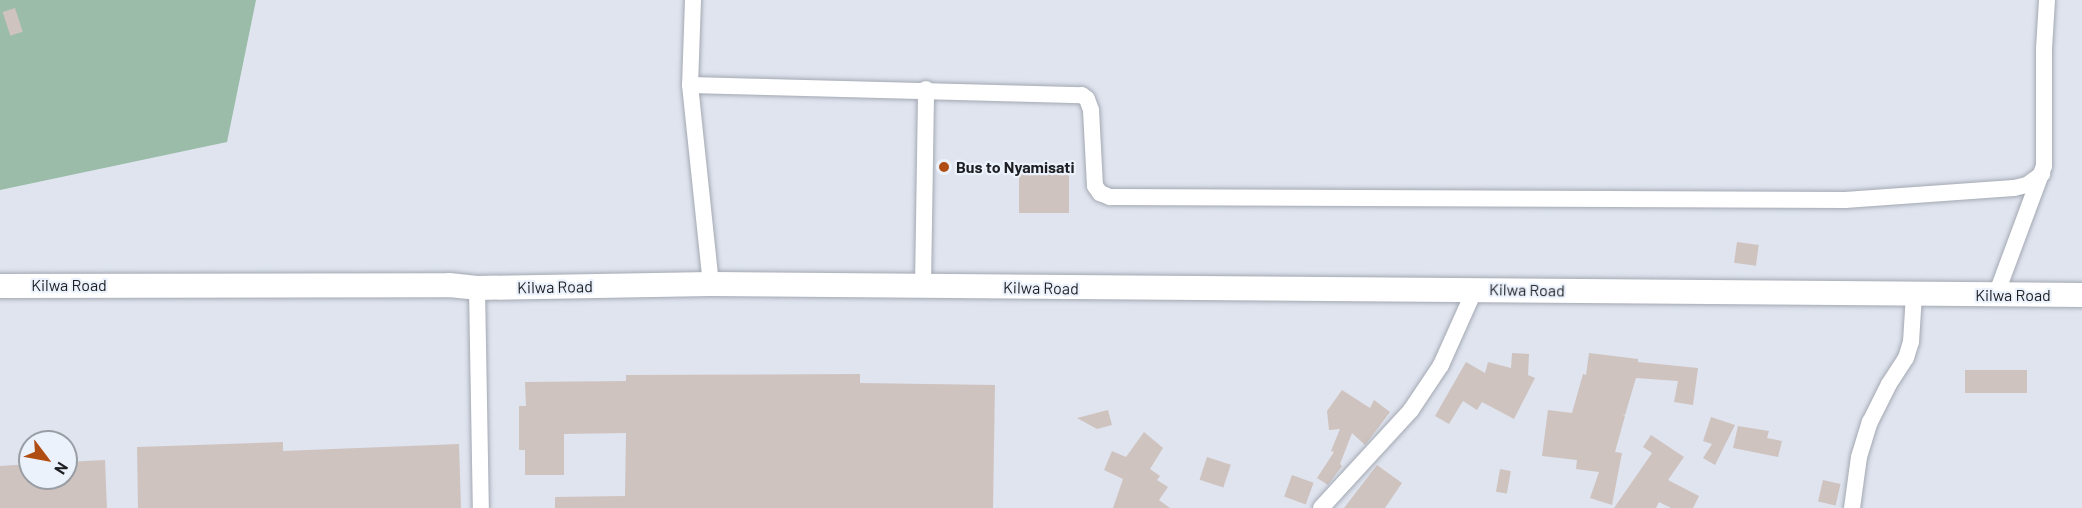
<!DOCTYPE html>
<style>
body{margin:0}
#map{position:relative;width:2082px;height:508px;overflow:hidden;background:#dfe4ef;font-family:Barlow,sans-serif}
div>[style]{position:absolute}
.green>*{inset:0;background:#9abca8}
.building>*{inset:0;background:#cfc3bf;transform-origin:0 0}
.roads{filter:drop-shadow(0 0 2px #a3a8b2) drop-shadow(0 0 2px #a3a8b2)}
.minor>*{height:16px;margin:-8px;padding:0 8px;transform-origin:8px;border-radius:8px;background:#fff}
.highway>*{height:24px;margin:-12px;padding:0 12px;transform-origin:12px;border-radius:12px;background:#fff}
.dots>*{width:16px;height:16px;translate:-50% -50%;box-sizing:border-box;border:3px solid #ecf2fc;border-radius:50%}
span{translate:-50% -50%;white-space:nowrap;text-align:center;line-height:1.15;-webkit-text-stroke:4.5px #ecf2fc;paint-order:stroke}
.poi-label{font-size:16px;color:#1d1f23;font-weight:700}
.left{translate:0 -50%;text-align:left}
.street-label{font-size:16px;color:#1d1f23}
.north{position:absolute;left:18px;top:430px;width:60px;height:60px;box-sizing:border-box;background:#ecf2fc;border:2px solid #999ea5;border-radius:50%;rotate:122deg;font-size:16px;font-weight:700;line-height:24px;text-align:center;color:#1d1f23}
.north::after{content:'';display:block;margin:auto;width:21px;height:27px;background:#b04d12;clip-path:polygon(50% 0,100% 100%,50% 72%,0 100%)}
</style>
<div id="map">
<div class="green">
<i style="clip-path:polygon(0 0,256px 0,227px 142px,0 190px)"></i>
</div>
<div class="building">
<i style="left:15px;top:8px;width:25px;height:13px;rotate:72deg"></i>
<i style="left:1019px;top:174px;width:50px;height:39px"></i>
<i style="left:1737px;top:242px;width:22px;height:21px;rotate:8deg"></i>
<i style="clip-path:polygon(1512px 353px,1529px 354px,1528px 375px,1535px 378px,1514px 419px,1482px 402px,1477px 410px,1463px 401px,1449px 424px,1435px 416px,1466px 362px,1485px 373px,1488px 362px,1511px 368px)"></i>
<i style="clip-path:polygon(1589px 353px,1638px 359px,1638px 362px,1698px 368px,1693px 405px,1674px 402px,1678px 381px,1636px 378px,1625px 415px,1622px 414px,1625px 416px,1615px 452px,1622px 453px,1612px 505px,1590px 498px,1599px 472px,1576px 469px,1577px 460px,1542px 456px,1548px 410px,1572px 413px,1583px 374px,1586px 375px)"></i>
<i style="left:2027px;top:370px;width:23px;height:62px;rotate:90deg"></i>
<i style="clip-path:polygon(860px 374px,860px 383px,995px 385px,993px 508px,555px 508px,555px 497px,625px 496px,626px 433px,564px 434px,564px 475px,525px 475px,525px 450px,519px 450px,519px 406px,526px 406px,525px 382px,626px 381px,626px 375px)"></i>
<i style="clip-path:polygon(1342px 390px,1370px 408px,1374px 400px,1390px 412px,1365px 445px,1352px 433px,1340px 464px,1342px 466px,1328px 485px,1317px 478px,1334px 452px,1331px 451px,1340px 429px,1329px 430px,1327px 411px)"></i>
<i style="clip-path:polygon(1108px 410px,1112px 425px,1097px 429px,1077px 418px)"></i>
<i style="clip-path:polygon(1711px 417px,1735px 425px,1715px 465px,1703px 458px,1712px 444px,1703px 441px)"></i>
<i style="clip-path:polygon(1738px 426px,1769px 431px,1767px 438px,1782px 441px,1778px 457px,1733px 448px)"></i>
<i style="clip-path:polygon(1144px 432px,1163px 448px,1150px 469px,1160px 476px,1157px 480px,1168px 487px,1159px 500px,1170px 508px,1113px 508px,1123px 479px,1104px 470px,1112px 451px,1126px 457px)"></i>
<i style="clip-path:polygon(1651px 435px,1684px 457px,1668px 480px,1699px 496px,1693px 508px,1671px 508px,1659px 502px,1656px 508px,1614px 508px,1652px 453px,1643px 447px)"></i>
<i style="clip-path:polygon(283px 442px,283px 451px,459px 444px,461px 508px,138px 508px,137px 447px)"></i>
<i style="left:1207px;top:457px;width:25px;height:24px;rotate:18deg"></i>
<i style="clip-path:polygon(105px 460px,107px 508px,0 508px,0 466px,30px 464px,30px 478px,66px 478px,66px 462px)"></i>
<i style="clip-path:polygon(1377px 465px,1402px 483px,1385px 508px,1344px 508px)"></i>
<i style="left:1500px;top:469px;width:11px;height:23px;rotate:10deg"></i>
<i style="left:1292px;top:475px;width:23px;height:23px;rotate:20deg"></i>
<i style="left:1823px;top:480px;width:18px;height:22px;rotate:13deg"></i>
</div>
<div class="roads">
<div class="minor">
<i style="left:693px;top:0;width:85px;rotate:92deg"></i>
<i style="left:690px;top:85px;width:200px;rotate:84deg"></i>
<i style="left:690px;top:85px;width:392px;rotate:1.5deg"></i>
<i style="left:1082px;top:95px;width:6px;rotate:39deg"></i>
<i style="left:1087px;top:99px;width:12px;rotate:70deg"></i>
<i style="left:1091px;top:110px;width:76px;rotate:87deg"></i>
<i style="left:1095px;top:186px;width:9px;rotate:54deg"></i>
<i style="left:1100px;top:193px;width:11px;rotate:22deg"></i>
<i style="left:1110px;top:197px;width:735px;rotate:0.23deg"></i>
<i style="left:1845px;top:200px;width:169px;rotate:-4.1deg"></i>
<i style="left:2014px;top:188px;width:13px;rotate:-13deg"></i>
<i style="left:2027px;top:185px;width:19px;rotate:-36deg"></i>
<i style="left:923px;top:286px;width:197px;rotate:-89.1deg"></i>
<i style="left:477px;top:288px;width:220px;rotate:89deg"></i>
<i style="left:1996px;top:295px;width:138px;rotate:-69.6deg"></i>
<i style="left:2044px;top:166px;width:117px;rotate:-90deg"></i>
<i style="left:2044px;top:49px;width:49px;rotate:-86.5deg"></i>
<i style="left:1321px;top:508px;width:133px;rotate:-47.4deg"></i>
<i style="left:1411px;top:410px;width:54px;rotate:-56.3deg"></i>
<i style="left:1441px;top:365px;width:83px;rotate:-65.9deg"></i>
<i style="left:1852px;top:508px;width:51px;rotate:-82.2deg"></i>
<i style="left:1859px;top:457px;width:37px;rotate:-73deg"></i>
<i style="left:1870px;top:422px;width:42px;rotate:-63.4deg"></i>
<i style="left:1889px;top:384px;width:31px;rotate:-57deg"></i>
<i style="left:1906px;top:358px;width:17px;rotate:-73deg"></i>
<i style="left:1911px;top:342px;width:48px;rotate:-86.4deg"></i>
</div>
<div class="highway">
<i style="left:0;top:286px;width:449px;rotate:-0.1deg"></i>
<i style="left:449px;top:285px;width:28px;rotate:6deg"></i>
<i style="left:477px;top:288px;width:234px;rotate:-1deg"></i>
<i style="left:711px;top:284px;width:1371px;rotate:0.46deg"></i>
</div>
</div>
<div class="dots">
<i style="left:944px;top:167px;background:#b04d12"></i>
</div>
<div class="poi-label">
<span class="left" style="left:956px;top:167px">Bus to Nyamisati</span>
</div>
<div class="street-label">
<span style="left:69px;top:285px">Kilwa Road</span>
<span style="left:555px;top:287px;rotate:-1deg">Kilwa Road</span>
<span style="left:1041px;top:288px;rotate:1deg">Kilwa Road</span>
<span style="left:1527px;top:290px;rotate:1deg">Kilwa Road</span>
<span style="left:2013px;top:295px">Kilwa Road</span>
</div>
<div class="north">N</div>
</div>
